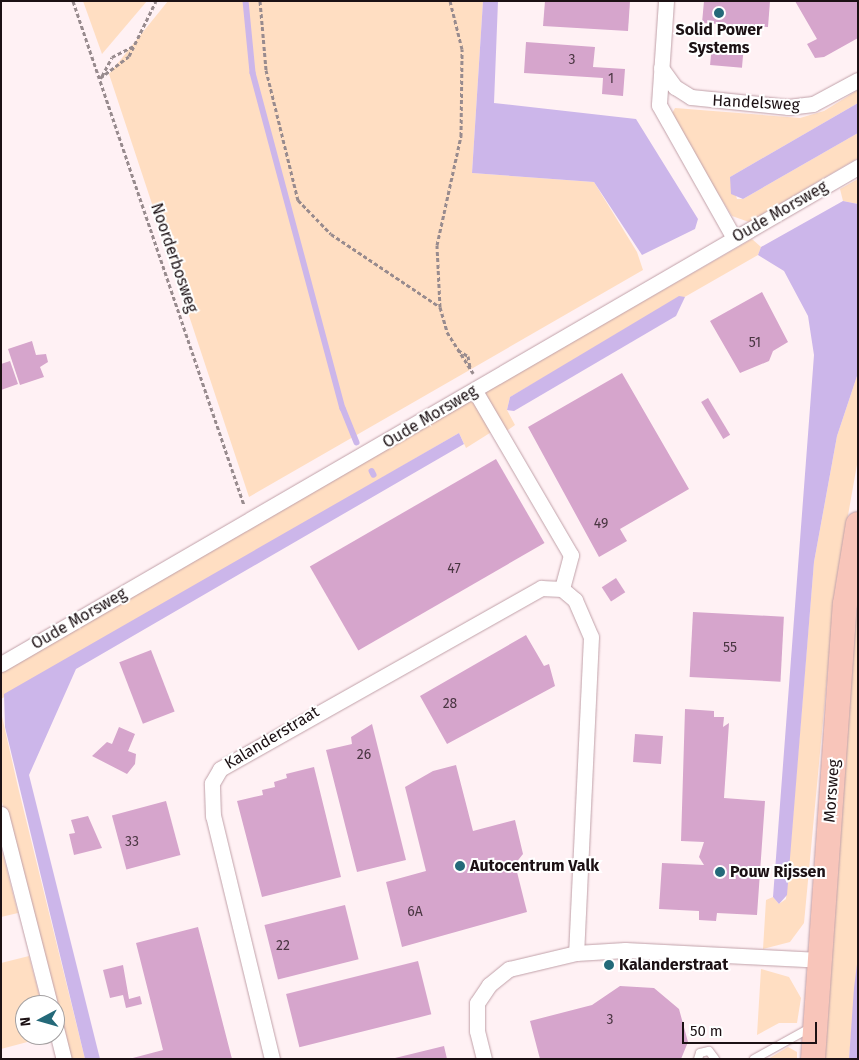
<!DOCTYPE html>
<style>
body{margin:0}
#map{position:relative;width:859px;height:1060px;overflow:hidden;background:#fff1f4;font-family:"Fira Sans",sans-serif}
div>[style]{position:absolute}
.green>*{inset:0;background:#ffdec2}
.water>*{inset:0;background:#ccb6ea}
.stream>*{height:5.5px;margin:-2.75px;padding:0 2.75px;transform-origin:2.75px;border-radius:2.75px;background:#ccb6ea}
.building>*{inset:0;background:#d6a5cc;transform-origin:0 0}
.path>*{height:3px;margin-top:-1.5px;transform-origin:0;background:repeating-linear-gradient(90deg,#988b8e 0 4px,transparent 0 6.5px)}
.roads{filter:drop-shadow(0 0 1px #c1a1a9) drop-shadow(0 0 1px #c1a1a9)}
.service>*{height:8px;margin:-4px;padding:0 4px;transform-origin:4px;border-radius:4px;background:#fff}
.minor>*{height:15px;margin:-7.5px;padding:0 7.5px;transform-origin:7.5px;border-radius:7.5px;background:#fff}
.primary>*{height:24px;margin:-12px;padding:0 12px;transform-origin:12px;border-radius:12px;background:#f8c5ba}
.dots>*{width:14px;height:14px;translate:-50% -50%;box-sizing:border-box;border:2px solid #fff;border-radius:50%}
span{translate:-50% -50%;white-space:nowrap;text-align:center;line-height:1.15;-webkit-text-stroke:4px #fff;paint-order:stroke}
.number-label{font-size:14px;color:#4a3642}
.number-label span{-webkit-text-stroke-width:0}
.poi-label{font-size:16px;color:#1c1114;font-weight:700}
.left{translate:0 -50%;text-align:left}
.street-label{font-size:16px;color:#1c1114}
.frame{position:absolute;inset:0;border:2px solid #1c1114;pointer-events:none}
.north{position:absolute;left:15px;top:995px;width:50px;height:50px;box-sizing:border-box;background:#fff;border:1px solid #a4a0a1;border-radius:50%;rotate:264deg;font-size:14px;font-weight:700;line-height:20px;text-align:center;color:#1c1114}
.north::after{content:'';display:block;margin:auto;width:18px;height:22px;background:#246979;clip-path:polygon(50% 0,100% 100%,50% 72%,0 100%)}
.scale{position:absolute;left:682px;top:1022px;width:135px;height:22px;box-sizing:border-box;border:2px solid #1c1114;border-top:0;padding-left:6px;font-size:15px;line-height:18px;white-space:nowrap;color:#1c1114;-webkit-text-stroke:4px #fff;paint-order:stroke}
</style>
<div id="map">
<div class="green">
<i style="clip-path:polygon(83px 1px,147px 1px,102px 54px)"></i>
<i style="clip-path:polygon(168px 1px,483px 1px,472px 173px,594px 182px,637px 252px,643px 270px,249px 497px,109px 74px)"></i>
<i style="clip-path:polygon(858px 90px,858px 103px,730px 177px,737px 199px,743px 199px,858px 133px,858px 158px,749px 222px,732px 216px,670px 117px,675px 108px,800px 118px,824px 111px)"></i>
<i style="clip-path:polygon(858px 179px,858px 204px,843px 201px,840px 189px)"></i>
<i style="clip-path:polygon(752px 239px,761px 247px,758px 255px,510px 397px,507px 410px,515px 425px,505px 432px,485px 392px)"></i>
<i style="clip-path:polygon(858px 373px,858px 459px,836px 583px,804px 923px,790px 942px,763px 949px,766px 900px,773px 897px,779px 904px,786px 899px,814px 562px,837px 436px)"></i>
<i style="clip-path:polygon(470px 401px,479px 405px,493px 431px,466px 448px,459px 433px,1px 699px,1px 673px)"></i>
<i style="clip-path:polygon(858px 561px,858px 956px,849px 1059px,824px 1059px)"></i>
<i style="clip-path:polygon(1px 712px,18px 787px,85px 1059px,68px 1059px,1px 798px)"></i>
<i style="clip-path:polygon(1px 847px,18px 913px,1px 917px)"></i>
<i style="clip-path:polygon(29px 956px,42px 1005px,25px 1005px,25px 1035px,50px 1036px,1px 1049px,1px 963px)"></i>
<i style="clip-path:polygon(761px 969px,789px 977px,801px 998px,797px 1023px,779px 1023px,757px 1035px)"></i>
<i style="clip-path:polygon(788px 1047px,797px 1052px,797px 1059px,768px 1059px)"></i>
</div>
<div class="water">
<i style="clip-path:polygon(483px 1px,498px 1px,494px 103px,636px 119px,698px 219px,695px 229px,642px 255px,594px 182px,472px 173px)"></i>
<i style="clip-path:polygon(858px 103px,858px 133px,743px 199px,731px 194px,730px 177px)"></i>
<i style="clip-path:polygon(843px 201px,858px 204px,858px 373px,837px 436px,814px 562px,787px 895px,779px 904px,773px 897px,814px 355px,808px 316px,784px 271px,758px 255px,761px 247px)"></i>
<i style="clip-path:polygon(679px 296px,685px 297px,676px 316px,514px 411px,507px 410px,510px 397px)"></i>
<i style="clip-path:polygon(459px 433px,464px 444px,76px 669px,29px 775px,100px 1059px,85px 1059px,5px 727px,4px 694px)"></i>
<i style="clip-path:polygon(858px 956px,858px 1059px,849px 1059px,854px 988px)"></i>
</div>
<div class="stream">
<i style="left:246px;top:1px;width:72px;rotate:84.4deg"></i>
<i style="left:253px;top:73px;width:347px;rotate:75deg"></i>
<i style="left:343px;top:408px;width:37px;rotate:68deg"></i>
<i style="left:372px;top:471px;width:4px;rotate:63deg"></i>
</div>
<div class="building">
<i style="clip-path:polygon(545px 1px,630px 1px,628px 31px,543px 26px)"></i>
<i style="clip-path:polygon(704px 1px,770px 1px,768px 27px,702px 23px)"></i>
<i style="clip-path:polygon(795px 1px,858px 1px,858px 38px,824px 57px,815px 58px,807px 44px,817px 39px)"></i>
<i style="clip-path:polygon(526px 42px,595px 47px,593px 67px,625px 69px,623px 96px,602px 94px,603px 78px,524px 73px)"></i>
<i style="left:712px;top:43px;width:32px;height:22px;rotate:5deg"></i>
<i style="clip-path:polygon(762px 292px,788px 342px,773px 351px,769px 361px,740px 373px,710px 321px)"></i>
<i style="clip-path:polygon(32px 341px,36px 355px,46px 354px,48px 362px,40px 367px,44px 377px,20px 385px,8px 349px)"></i>
<i style="clip-path:polygon(10px 361px,18px 384px,1px 390px,1px 364px)"></i>
<i style="clip-path:polygon(622px 373px,689px 489px,620px 529px,627px 541px,599px 557px,528px 427px)"></i>
<i style="left:708px;top:398px;width:43px;height:8px;rotate:59deg"></i>
<i style="left:496px;top:459px;width:97px;height:215px;rotate:60deg"></i>
<i style="left:616px;top:578px;width:17px;height:17px;rotate:57deg"></i>
<i style="left:693px;top:612px;width:91px;height:65px;rotate:3deg"></i>
<i style="clip-path:polygon(526px 635px,544px 666px,549px 664px,555px 686px,447px 744px,420px 696px)"></i>
<i style="left:151px;top:650px;width:66px;height:34px;rotate:69deg"></i>
<i style="clip-path:polygon(685px 709px,714px 711px,714px 717px,724px 717px,723px 727px,729px 723px,724px 798px,765px 801px,757px 915px,717px 913px,716px 921px,699px 920px,699px 911px,659px 909px,662px 863px,704px 865px,699px 857px,704px 842px,681px 841px)"></i>
<i style="clip-path:polygon(372px 724px,406px 860px,357px 872px,326px 750px,352px 744px,351px 737px)"></i>
<i style="clip-path:polygon(119px 727px,135px 734px,128px 751px,136px 754px,135px 764px,127px 774px,92px 756px,107px 742px,112px 744px)"></i>
<i style="left:635px;top:734px;width:28px;height:28px;rotate:4deg"></i>
<i style="clip-path:polygon(456px 765px,473px 831px,515px 820px,523px 854px,515px 864px,527px 912px,402px 947px,386px 882px,426px 871px,405px 787px,433px 771px)"></i>
<i style="clip-path:polygon(314px 767px,341px 877px,262px 897px,237px 801px,263px 795px,262px 790px,275px 787px,274px 782px,287px 778px,286px 774px)"></i>
<i style="left:166px;top:801px;width:56px;height:56px;rotate:75deg"></i>
<i style="clip-path:polygon(88px 816px,102px 848px,74px 855px,69px 834px,75px 833px,71px 820px)"></i>
<i style="left:345px;top:905px;width:56px;height:83px;rotate:76deg"></i>
<i style="clip-path:polygon(198px 927px,232px 1059px,129px 1059px,163px 1050px,136px 943px)"></i>
<i style="left:418px;top:961px;width:55px;height:136px;rotate:76deg"></i>
<i style="clip-path:polygon(123px 965px,129px 999px,140px 996px,142px 1004px,126px 1008px,123px 995px,110px 998px,103px 970px)"></i>
<i style="clip-path:polygon(620px 986px,654px 988px,679px 1009px,688px 1042px,681px 1059px,540px 1059px,530px 1021px,592px 1005px)"></i>
<i style="clip-path:polygon(444px 1046px,447px 1059px,395px 1059px,395px 1058px)"></i>
</div>
<div class="path">
<i style="left:73px;top:1px;width:532px;rotate:71.26deg"></i>
<i style="left:260px;top:1px;width:69px;rotate:85deg"></i>
<i style="left:266px;top:70px;width:134px;rotate:76.2deg"></i>
<i style="left:298px;top:200px;width:47px;rotate:45.9deg"></i>
<i style="left:331px;top:234px;width:131px;rotate:33.8deg"></i>
<i style="left:440px;top:307px;width:26px;rotate:74deg"></i>
<i style="left:447px;top:332px;width:49px;rotate:57.6deg"></i>
<i style="left:102px;top:76px;width:21px;rotate:-62deg"></i>
<i style="left:112px;top:57px;width:25px;rotate:-27deg"></i>
<i style="left:100px;top:78px;width:36px;rotate:-37deg"></i>
<i style="left:129px;top:56px;width:61px;rotate:-63.9deg"></i>
<i style="left:440px;top:307px;width:62px;rotate:-92.8deg"></i>
<i style="left:437px;top:245px;width:112px;rotate:-77.6deg"></i>
<i style="left:461px;top:136px;width:87px;rotate:-89.3deg"></i>
<i style="left:462px;top:49px;width:49px;rotate:-104deg"></i>
<i style="left:458px;top:350px;width:12px;rotate:31deg"></i>
<i style="left:468px;top:356px;width:11px;rotate:80deg"></i>
</div>
<div class="roads">
<div class="service">
<i style="left:698px;top:1059px;width:6px;rotate:-72deg"></i>
<i style="left:700px;top:1053px;width:9px;rotate:-13deg"></i>
<i style="left:709px;top:1051px;width:10px;rotate:53deg"></i>
<i style="left:754px;top:1059px;width:66px;rotate:-28.9deg"></i>
</div>
<div class="minor">
<i style="left:666px;top:1px;width:104px;rotate:93.9deg"></i>
<i style="left:659px;top:105px;width:153px;rotate:60.6deg"></i>
<i style="left:661px;top:68px;width:24px;rotate:54deg"></i>
<i style="left:675px;top:87px;width:19px;rotate:32deg"></i>
<i style="left:691px;top:97px;width:98px;rotate:5.9deg"></i>
<i style="left:788px;top:107px;width:25px;rotate:-7deg"></i>
<i style="left:813px;top:104px;width:51px;rotate:-28.1deg"></i>
<i style="left:475px;top:391px;width:190px;rotate:59.7deg"></i>
<i style="left:571px;top:555px;width:35px;rotate:105deg"></i>
<i style="left:1px;top:664px;width:991px;rotate:-30.11deg"></i>
<i style="left:1px;top:814px;width:197px;rotate:75.6deg"></i>
<i style="left:55px;top:1024px;width:36px;rotate:76deg"></i>
<i style="left:272px;top:1059px;width:250px;rotate:-103.6deg"></i>
<i style="left:213px;top:816px;width:33px;rotate:-92deg"></i>
<i style="left:212px;top:783px;width:16px;rotate:-60deg"></i>
<i style="left:220px;top:769px;width:369px;rotate:-29.4deg"></i>
<i style="left:541px;top:588px;width:21px;rotate:3deg"></i>
<i style="left:562px;top:589px;width:17px;rotate:40deg"></i>
<i style="left:575px;top:600px;width:40px;rotate:66.6deg"></i>
<i style="left:591px;top:637px;width:316px;rotate:92.7deg"></i>
<i style="left:484px;top:1059px;width:29px;rotate:-104deg"></i>
<i style="left:477px;top:1031px;width:28px;rotate:-90deg"></i>
<i style="left:477px;top:1003px;width:22px;rotate:-56deg"></i>
<i style="left:489px;top:985px;width:26px;rotate:-39deg"></i>
<i style="left:509px;top:969px;width:69px;rotate:-13.4deg"></i>
<i style="left:576px;top:953px;width:49px;rotate:-3.5deg"></i>
<i style="left:625px;top:950px;width:195px;rotate:2.9deg"></i>
</div>
<div class="primary">
<i style="left:813px;top:1059px;width:456px;rotate:-86deg"></i>
<i style="left:845px;top:604px;width:81px;rotate:-80.8deg"></i>
</div>
</div>
<div class="dots">
<i style="left:719px;top:13px;background:#246979"></i>
<i style="left:460px;top:866px;background:#246979"></i>
<i style="left:720px;top:872px;background:#246979"></i>
<i style="left:609px;top:965px;background:#246979"></i>
</div>
<div class="number-label">
<span style="left:572px;top:60px">3</span>
<span style="left:611px;top:79px">1</span>
<span style="left:755px;top:343px">51</span>
<span style="left:601px;top:524px">49</span>
<span style="left:454px;top:569px">47</span>
<span style="left:730px;top:648px">55</span>
<span style="left:450px;top:704px">28</span>
<span style="left:364px;top:755px">26</span>
<span style="left:132px;top:842px">33</span>
<span style="left:415px;top:912px">6A</span>
<span style="left:283px;top:946px">22</span>
<span style="left:610px;top:1020px">3</span>
</div>
<div class="poi-label">
<span style="left:719px;top:39px">Solid Power<br>Systems</span>
<span class="left" style="left:470px;top:866px">Autocentrum Valk</span>
<span class="left" style="left:730px;top:872px">Pouw Rijssen</span>
<span class="left" style="left:619px;top:965px">Kalanderstraat</span>
</div>
<div class="street-label">
<span style="left:756px;top:103px;rotate:3deg">Handelsweg</span>
<span style="left:780px;top:212px;rotate:-30deg">Oude Morsweg</span>
<span style="left:174px;top:258px;rotate:71deg">Noorderbosweg</span>
<span style="left:430px;top:417px;rotate:-31deg">Oude Morsweg</span>
<span style="left:79px;top:619px;rotate:-30deg">Oude Morsweg</span>
<span style="left:272px;top:738px;rotate:-31deg">Kalanderstraat</span>
<span style="left:832px;top:791px;rotate:-86deg">Morsweg</span>
</div>
<div class="frame"></div>
<div class="north">N</div>
<div class="scale">50 m</div>
</div>
